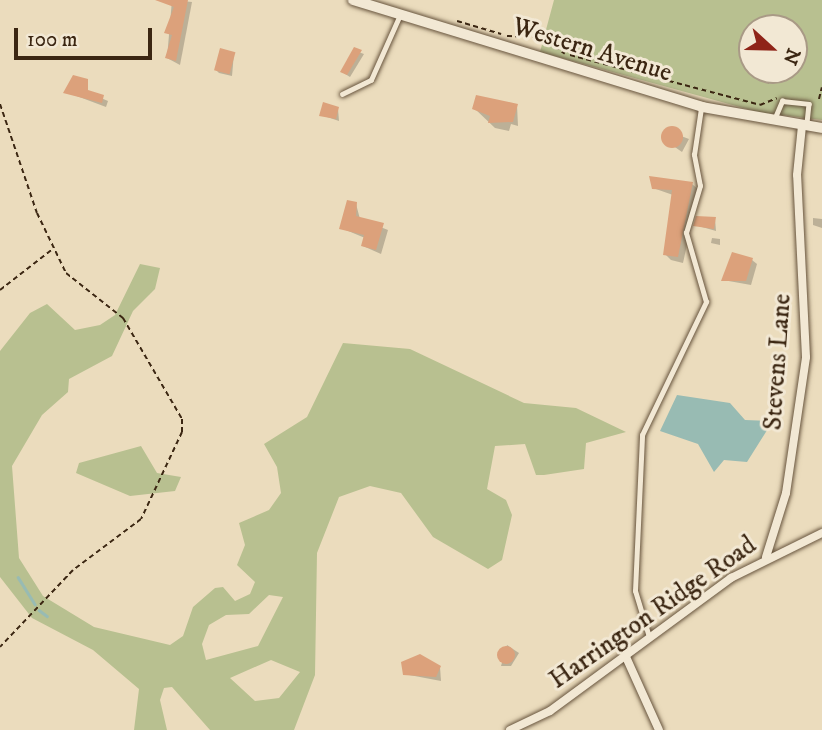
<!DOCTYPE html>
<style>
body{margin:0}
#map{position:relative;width:822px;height:730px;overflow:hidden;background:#ebdcbd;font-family:"IM FELL DW Pica",serif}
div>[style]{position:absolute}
.green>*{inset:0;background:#b8c090}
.water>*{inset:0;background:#98bbb3}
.shadow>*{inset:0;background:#0003}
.stream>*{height:2.5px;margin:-1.25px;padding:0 1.25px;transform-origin:1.25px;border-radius:1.25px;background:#98bbb3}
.building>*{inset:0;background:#dca17b;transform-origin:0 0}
.round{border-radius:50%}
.path>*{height:2px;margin-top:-1px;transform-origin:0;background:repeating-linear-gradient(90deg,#3b2612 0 5px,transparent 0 8.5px)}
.roads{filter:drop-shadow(0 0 2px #67543d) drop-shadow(0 0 2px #67543d)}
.lane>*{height:4.5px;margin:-2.25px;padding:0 2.25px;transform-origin:2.25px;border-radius:2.25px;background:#f2e8d4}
.street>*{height:8px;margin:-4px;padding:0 4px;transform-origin:4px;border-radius:4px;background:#f2e8d4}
.secondary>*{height:10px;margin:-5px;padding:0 5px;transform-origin:5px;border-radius:5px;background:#f2e8d4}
span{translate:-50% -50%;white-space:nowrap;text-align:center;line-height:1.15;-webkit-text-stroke:6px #f2e8d4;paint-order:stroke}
.street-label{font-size:26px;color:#3b2612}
.north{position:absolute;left:738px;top:14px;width:70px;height:70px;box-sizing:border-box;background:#f2e8d4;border:2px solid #a99a86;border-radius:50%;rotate:112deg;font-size:19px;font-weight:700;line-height:28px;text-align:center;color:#3b2612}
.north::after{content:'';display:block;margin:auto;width:24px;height:32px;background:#8f2418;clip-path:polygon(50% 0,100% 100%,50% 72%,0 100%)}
.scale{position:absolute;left:14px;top:28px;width:138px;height:32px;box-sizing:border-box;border:4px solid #3b2612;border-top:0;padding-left:9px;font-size:21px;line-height:24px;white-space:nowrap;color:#3b2612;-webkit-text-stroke:5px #f2e8d4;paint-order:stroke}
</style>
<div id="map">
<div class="green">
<i style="clip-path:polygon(evenodd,554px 0,822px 0,822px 120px,758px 112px,540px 52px,554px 0,752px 28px,794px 28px,794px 70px,752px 70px,752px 28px)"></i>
<i style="clip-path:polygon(evenodd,140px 264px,160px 268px,155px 289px,133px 311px,112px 356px,69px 379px,68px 392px,42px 415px,12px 466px,19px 558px,43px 596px,94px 627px,170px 645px,183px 636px,193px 607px,215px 588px,223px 587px,235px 601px,250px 594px,255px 582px,237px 565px,245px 545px,239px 523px,269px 510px,281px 493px,277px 467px,264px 444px,307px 417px,343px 343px,410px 349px,524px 403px,576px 408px,626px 432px,586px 443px,584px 469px,544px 475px,536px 475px,525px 444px,495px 446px,487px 489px,506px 500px,512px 515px,502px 560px,488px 569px,433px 537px,401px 493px,370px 486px,339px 497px,317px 553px,315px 675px,294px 730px,210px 730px,172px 687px,164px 688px,160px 700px,167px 730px,134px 730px,139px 689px,93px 650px,32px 618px,0 577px,0 351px,30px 313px,47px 304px,75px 330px,100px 325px,115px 315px,140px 264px,269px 595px,283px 597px,258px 646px,206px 660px,202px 644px,209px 625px,226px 615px,249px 614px,269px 595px,140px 264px,271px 660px,300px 672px,279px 698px,255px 701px,230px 678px,271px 660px)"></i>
<i style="clip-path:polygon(141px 446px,157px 473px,181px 477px,175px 491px,130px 496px,76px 473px,79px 463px)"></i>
</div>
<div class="water">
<i style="clip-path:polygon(677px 395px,730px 403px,745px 420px,767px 421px,769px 427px,747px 462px,724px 460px,714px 472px,698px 444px,660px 431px)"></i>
</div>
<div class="shadow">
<i style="clip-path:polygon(172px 0,192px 2px,180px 65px,167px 58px)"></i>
<i style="clip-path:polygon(353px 50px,364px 54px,350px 77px,342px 72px)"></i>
<i style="clip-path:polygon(234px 53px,232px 76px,219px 73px,216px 70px)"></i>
<i style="clip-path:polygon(760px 70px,771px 74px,769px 84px,758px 79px)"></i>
<i style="clip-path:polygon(66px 92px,87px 92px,108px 101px,106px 107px)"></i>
<i style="clip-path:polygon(517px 105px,518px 126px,511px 124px,509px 131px,495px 128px,474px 108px)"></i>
<i style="clip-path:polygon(338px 109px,339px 121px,321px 115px)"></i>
<i style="clip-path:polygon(665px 130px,689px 139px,682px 152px,662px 138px)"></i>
<i style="clip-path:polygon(692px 184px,699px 190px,683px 263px,671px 260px,665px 254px,673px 195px,653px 188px)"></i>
<i style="clip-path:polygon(356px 204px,360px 219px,388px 230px,381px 254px,363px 246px,365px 238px,341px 228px)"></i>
<i style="clip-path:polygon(813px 218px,822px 219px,822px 228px,813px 225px)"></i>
<i style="clip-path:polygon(715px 219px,716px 231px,695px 225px)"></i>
<i style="clip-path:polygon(712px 238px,720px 239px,720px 245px,711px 243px)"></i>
<i style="clip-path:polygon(752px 260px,757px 264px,751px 285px,723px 280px)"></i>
<i style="clip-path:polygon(507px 645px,519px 653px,511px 666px,501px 666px)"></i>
<i style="clip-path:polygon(440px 667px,441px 681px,404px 674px)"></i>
</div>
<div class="stream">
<i style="left:18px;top:577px;width:32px;rotate:58deg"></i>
<i style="left:39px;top:610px;width:10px;rotate:37deg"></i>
</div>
<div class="building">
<i style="clip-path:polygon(155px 0,188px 0,176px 61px,165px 58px,172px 35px,164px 33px,174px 7px)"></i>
<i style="clip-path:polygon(354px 47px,362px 50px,347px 75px,340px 72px)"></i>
<i style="left:220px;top:48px;width:16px;height:23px;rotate:15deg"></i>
<i style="clip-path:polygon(73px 75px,88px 79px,88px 90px,104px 95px,102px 103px,63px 93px)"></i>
<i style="clip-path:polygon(476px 95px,518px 104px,513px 122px,488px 123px,490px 116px,472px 109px)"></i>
<i style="clip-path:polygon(323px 102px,339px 107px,336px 119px,319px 116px)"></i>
<i class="round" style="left:661px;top:126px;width:22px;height:22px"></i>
<i style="clip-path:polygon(649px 176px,693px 182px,678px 257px,663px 255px,672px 190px,652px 189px)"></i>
<i style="clip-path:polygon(347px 200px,357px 202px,356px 216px,384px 223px,376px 250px,361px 246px,364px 235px,339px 229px)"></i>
<i style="clip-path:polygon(696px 216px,716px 217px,714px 229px,693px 226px)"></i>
<i style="clip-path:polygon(732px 252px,753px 258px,746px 281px,721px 281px)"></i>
<i class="round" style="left:497px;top:646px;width:18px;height:18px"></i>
<i style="clip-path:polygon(420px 654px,441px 666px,436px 677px,403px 675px,401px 662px)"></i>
</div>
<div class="path">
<i style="left:457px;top:21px;width:46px;rotate:16.5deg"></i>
<i style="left:507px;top:36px;width:34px;rotate:2deg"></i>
<i style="left:541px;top:37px;width:29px;rotate:35deg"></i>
<i style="left:570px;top:55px;width:196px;rotate:14.7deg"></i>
<i style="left:760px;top:105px;width:18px;rotate:-22deg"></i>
<i style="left:819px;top:99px;width:12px;rotate:-76deg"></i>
<i style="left:0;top:104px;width:115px;rotate:71.3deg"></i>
<i style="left:37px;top:213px;width:67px;rotate:64.2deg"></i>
<i style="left:66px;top:273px;width:73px;rotate:38.3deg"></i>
<i style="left:123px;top:318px;width:117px;rotate:59.7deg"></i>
<i style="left:182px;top:419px;width:13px;rotate:90deg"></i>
<i style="left:182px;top:432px;width:96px;rotate:115.2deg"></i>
<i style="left:141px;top:519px;width:85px;rotate:143.1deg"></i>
<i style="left:73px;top:570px;width:106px;rotate:133.5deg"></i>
<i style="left:0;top:290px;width:68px;rotate:-37.9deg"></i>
</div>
<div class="roads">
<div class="lane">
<i style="left:342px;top:94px;width:32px;rotate:-26deg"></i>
<i style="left:371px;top:80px;width:71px;rotate:-66deg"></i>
<i style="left:774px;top:120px;width:21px;rotate:-67deg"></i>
<i style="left:782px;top:101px;width:27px;rotate:6deg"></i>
<i style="left:809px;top:104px;width:20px;rotate:96deg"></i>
<i style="left:649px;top:637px;width:48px;rotate:-106.9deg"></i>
<i style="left:635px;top:591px;width:156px;rotate:-87.4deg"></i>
<i style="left:642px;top:435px;width:148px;rotate:-64.3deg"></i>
<i style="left:706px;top:302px;width:72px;rotate:-106.2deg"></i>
<i style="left:686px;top:233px;width:49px;rotate:-73.4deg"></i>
<i style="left:700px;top:186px;width:32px;rotate:-101deg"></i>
<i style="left:694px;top:155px;width:48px;rotate:-81.5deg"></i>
</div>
<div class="street">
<i style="left:766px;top:557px;width:67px;rotate:-72.6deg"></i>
<i style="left:786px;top:493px;width:137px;rotate:-81.6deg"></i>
<i style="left:806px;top:357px;width:182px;rotate:-92.8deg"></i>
<i style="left:797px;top:175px;width:49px;rotate:-84.2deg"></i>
<i style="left:626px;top:657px;width:80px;rotate:65.7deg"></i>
<i style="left:510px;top:730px;width:44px;rotate:-25.4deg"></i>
<i style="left:550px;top:711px;width:225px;rotate:-36.3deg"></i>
<i style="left:731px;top:578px;width:102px;rotate:-26.3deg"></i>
</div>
<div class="secondary">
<i style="left:353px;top:0;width:365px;rotate:17deg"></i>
<i style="left:702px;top:107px;width:122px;rotate:9.9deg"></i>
</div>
</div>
<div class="street-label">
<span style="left:592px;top:50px;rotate:17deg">Western Avenue</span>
<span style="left:778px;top:362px;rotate:-86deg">Stevens Lane</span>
<span style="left:653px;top:613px;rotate:-35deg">Harrington Ridge Road</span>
</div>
<div class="north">N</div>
<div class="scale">100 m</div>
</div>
